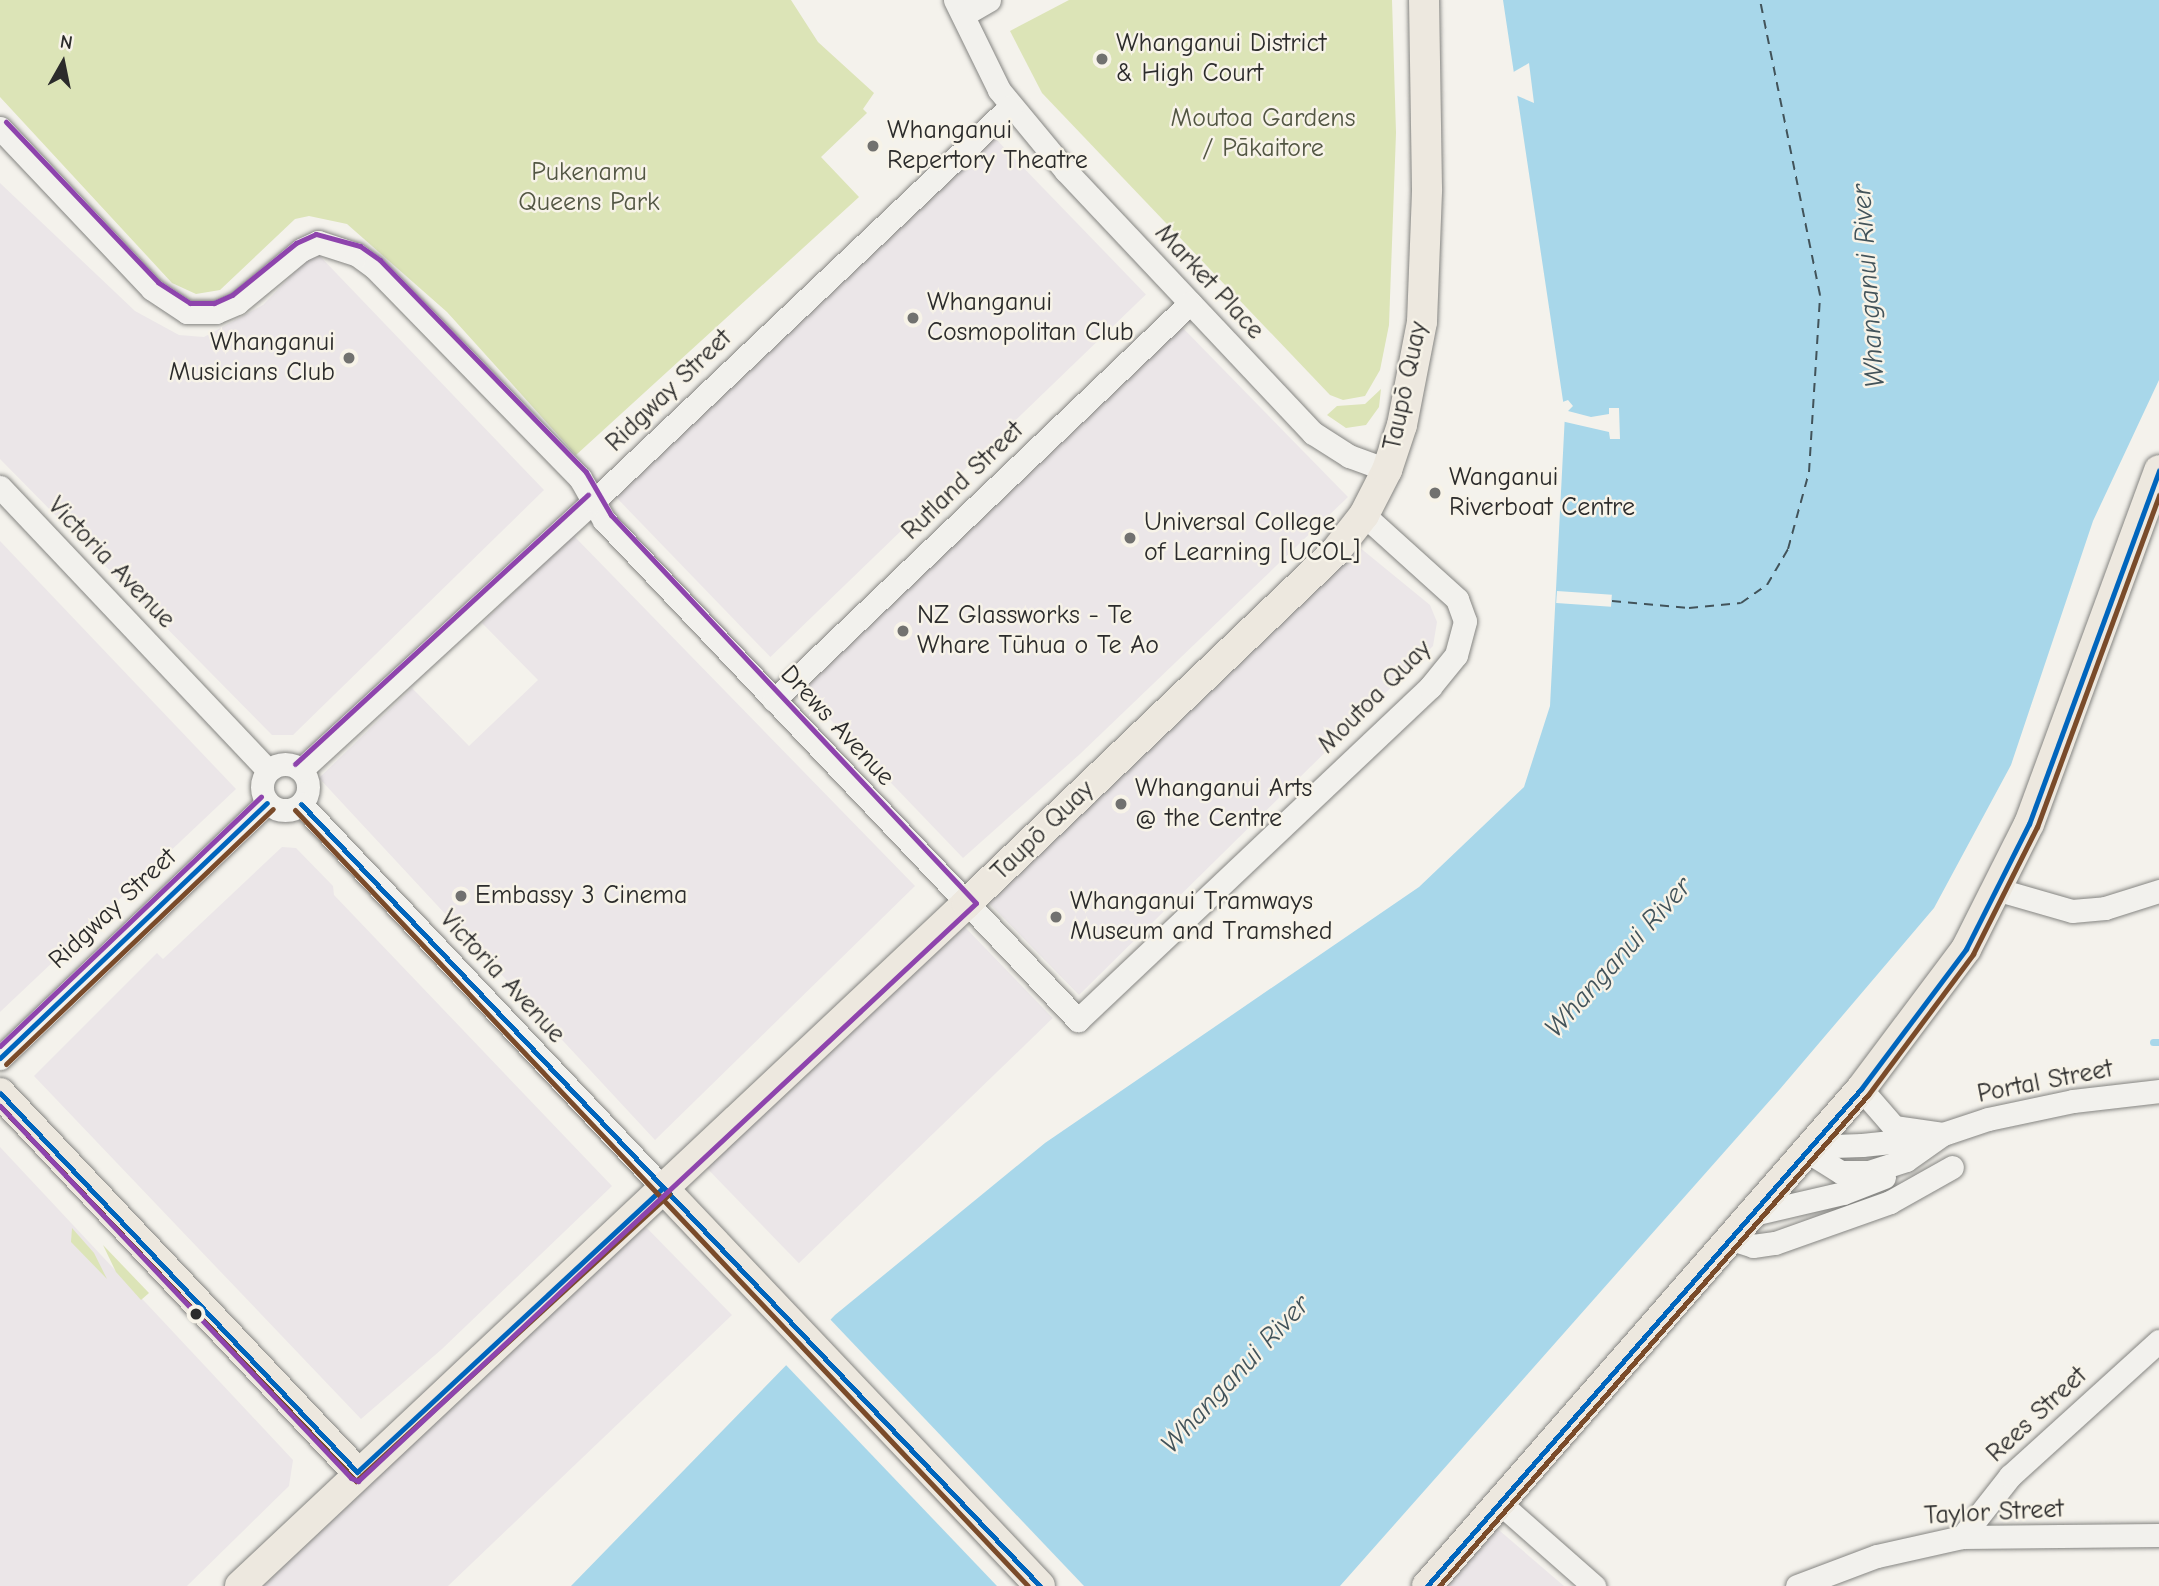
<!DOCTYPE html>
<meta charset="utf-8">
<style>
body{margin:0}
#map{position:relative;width:2159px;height:1586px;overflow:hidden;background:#f4f2ec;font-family:"Comic Neue",sans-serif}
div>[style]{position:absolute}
.built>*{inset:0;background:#ebe6e8;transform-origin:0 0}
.green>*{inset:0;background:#dce4b7}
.water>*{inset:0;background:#a8d7ea}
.pier>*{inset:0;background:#f4f2ec;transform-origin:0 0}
.stream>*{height:7px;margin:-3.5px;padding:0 3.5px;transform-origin:3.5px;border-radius:3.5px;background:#a8d7ea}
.ferry>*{height:2px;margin-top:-1px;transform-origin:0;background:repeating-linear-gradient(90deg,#42535a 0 9px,transparent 0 16px)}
.roads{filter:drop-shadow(0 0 2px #858582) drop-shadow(0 0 2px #858582)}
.minor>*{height:23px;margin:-11.5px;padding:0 11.5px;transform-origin:11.5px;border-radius:11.5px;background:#f2f1ed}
.minor>.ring{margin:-11.5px;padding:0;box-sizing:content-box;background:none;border:23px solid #f2f1ed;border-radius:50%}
.major>*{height:30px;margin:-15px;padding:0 15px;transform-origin:15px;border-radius:15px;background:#ede8df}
.bus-1>*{height:5px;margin:-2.5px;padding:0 2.5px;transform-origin:2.5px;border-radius:2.5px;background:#0065bd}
.bus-2>*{height:5px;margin:-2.5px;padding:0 2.5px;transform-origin:2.5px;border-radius:2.5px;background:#7a4b2a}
.bus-3>*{height:5px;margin:-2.5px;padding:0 2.5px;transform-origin:2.5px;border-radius:2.5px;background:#8e44ad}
.dots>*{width:19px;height:19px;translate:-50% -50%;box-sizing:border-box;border:4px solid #f7f3e8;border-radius:50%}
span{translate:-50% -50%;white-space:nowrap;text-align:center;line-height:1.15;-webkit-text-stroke:5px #f7f3e8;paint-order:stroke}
.poi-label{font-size:26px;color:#2b2b2b}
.left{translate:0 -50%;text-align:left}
.right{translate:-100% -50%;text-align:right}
.park-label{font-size:26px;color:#525643}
.street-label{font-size:26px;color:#2b2b2b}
.water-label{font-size:28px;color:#42535a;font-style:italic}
.north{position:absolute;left:28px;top:28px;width:70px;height:70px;-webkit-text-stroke:5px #f7f3e8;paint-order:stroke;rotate:9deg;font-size:19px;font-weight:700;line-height:28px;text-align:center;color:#2b2b2b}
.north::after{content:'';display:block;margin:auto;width:24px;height:32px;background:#2b2b2b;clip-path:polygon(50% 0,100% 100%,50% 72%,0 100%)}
</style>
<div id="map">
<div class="built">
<i style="left:991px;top:134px;width:223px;height:522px;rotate:46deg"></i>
<i style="clip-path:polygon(0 183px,135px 311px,179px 335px,204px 337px,263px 305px,315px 251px,544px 490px,293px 735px,272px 735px,0 459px)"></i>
<i style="clip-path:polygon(1179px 324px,1348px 497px,1080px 754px,963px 858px,803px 691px,912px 579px)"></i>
<i style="clip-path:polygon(573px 535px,915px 886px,655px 1140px,319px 778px,412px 688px,469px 746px,538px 680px,482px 623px)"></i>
<i style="clip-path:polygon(0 541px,236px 789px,0 1012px)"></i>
<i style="clip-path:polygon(1353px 542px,1430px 605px,1437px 622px,1433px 646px,1079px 995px,981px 895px)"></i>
<i style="clip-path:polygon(282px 847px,296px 848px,333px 886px,334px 895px,612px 1186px,442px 1349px,361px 1419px,34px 1076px,157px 953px,163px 959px)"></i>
<i style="left:959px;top:921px;width:135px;height:353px;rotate:46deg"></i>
<i style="clip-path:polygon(0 1147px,293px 1460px,289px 1486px,187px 1586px,0 1586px)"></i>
<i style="clip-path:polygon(641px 1222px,732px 1315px,448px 1586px,263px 1586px)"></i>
<i style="clip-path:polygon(1493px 1525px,1564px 1586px,1436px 1586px)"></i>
</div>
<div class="green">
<i style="clip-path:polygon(0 0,791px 0,818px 42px,874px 93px,863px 109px,867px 113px,821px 157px,859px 197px,576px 455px,447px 312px,347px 224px,309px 216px,295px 219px,220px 290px,196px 294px,172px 283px,0 97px)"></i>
<i style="clip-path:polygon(1069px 0,1392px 0,1396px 133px,1389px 325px,1380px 370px,1365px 396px,1343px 400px,1330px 395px,1042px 93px,1010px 31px)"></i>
<i style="clip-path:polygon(1381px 389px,1379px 407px,1366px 425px,1346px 428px,1327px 415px,1337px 406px,1365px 404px)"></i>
<i style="clip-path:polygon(72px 1228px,94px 1253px,107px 1279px,71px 1242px)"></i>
<i style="clip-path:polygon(103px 1245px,149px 1293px,141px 1300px,116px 1272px)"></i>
</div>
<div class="water">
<i style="clip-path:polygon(1503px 0,2159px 0,2159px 380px,2093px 521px,2011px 765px,1934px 908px,1780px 1089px,1340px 1586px,571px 1586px,835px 1315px,1045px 1143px,1419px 887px,1524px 787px,1550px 706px,1565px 414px)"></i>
</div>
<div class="pier">
<i style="clip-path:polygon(1529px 63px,1534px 103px,1513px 94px,1510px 74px)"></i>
<i style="clip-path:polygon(1568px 400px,1573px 406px,1568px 411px,1591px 417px,1609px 414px,1609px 408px,1619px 408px,1620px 439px,1610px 439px,1609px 432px,1561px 421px,1560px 403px)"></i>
<i style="left:1557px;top:591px;width:55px;height:12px;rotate:4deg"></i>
<i style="clip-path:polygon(828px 1317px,1084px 1586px,997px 1586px,785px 1364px)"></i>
</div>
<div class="stream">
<i style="left:2153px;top:1042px;width:6px"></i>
</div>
<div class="ferry">
<i style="left:1612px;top:601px;width:77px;rotate:5.2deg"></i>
<i style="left:1689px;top:608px;width:52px;rotate:-5.5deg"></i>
<i style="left:1741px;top:603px;width:32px;rotate:-35deg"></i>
<i style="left:1767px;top:585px;width:42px;rotate:-59.7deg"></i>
<i style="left:1788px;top:549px;width:80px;rotate:-74.7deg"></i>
<i style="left:1809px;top:472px;width:177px;rotate:-86.4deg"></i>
<i style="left:1820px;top:295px;width:301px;rotate:-101.5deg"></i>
</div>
<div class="roads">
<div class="minor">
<i style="left:955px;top:0;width:100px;rotate:63.9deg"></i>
<i style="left:999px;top:90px;width:105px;rotate:50.4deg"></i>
<i style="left:1066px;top:171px;width:360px;rotate:46.7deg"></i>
<i style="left:1313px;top:433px;width:43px;rotate:32.6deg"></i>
<i style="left:1349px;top:456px;width:40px;rotate:20.2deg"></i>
<i style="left:963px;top:15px;width:30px;rotate:-30deg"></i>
<i style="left:0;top:128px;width:221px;rotate:46.6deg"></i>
<i style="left:152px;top:289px;width:42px;rotate:33.3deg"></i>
<i style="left:187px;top:312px;width:29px"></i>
<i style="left:216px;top:312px;width:23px;rotate:-23deg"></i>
<i style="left:237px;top:303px;width:83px;rotate:-39.6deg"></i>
<i style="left:301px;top:250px;width:19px;rotate:-25deg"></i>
<i style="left:318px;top:242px;width:40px;rotate:18deg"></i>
<i style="left:356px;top:254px;width:22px;rotate:36deg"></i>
<i style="left:374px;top:267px;width:295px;rotate:45.7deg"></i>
<i style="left:580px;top:478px;width:48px;rotate:60.3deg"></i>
<i style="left:604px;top:520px;width:689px;rotate:46.53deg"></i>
<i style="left:1078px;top:1020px;width:485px;rotate:-43.4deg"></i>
<i style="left:1430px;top:687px;width:41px;rotate:-50.9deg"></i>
<i style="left:1456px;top:655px;width:35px;rotate:-75deg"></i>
<i style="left:1465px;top:621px;width:23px;rotate:-110deg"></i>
<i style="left:1457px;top:599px;width:125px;rotate:-137.9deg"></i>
<i style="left:0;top:487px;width:390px;rotate:46.6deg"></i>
<i style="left:774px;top:700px;width:575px;rotate:-43.66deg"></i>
<i class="ring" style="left:262px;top:764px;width:23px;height:23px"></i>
<i style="left:301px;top:770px;width:398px;rotate:-42.6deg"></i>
<i style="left:594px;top:501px;width:574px;rotate:-43.45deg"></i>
<i style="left:301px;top:804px;width:528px;rotate:46.69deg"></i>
<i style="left:1999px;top:890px;width:76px;rotate:16deg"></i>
<i style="left:2072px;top:911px;width:33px;rotate:-5deg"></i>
<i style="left:2105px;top:908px;width:57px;rotate:-17.5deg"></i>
<i style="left:0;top:1058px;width:369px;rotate:-43.7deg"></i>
<i style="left:1861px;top:1089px;width:50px;rotate:49deg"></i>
<i style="left:1894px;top:1127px;width:49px;rotate:8.1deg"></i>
<i style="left:1819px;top:1137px;width:17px;rotate:33deg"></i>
<i style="left:1833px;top:1146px;width:29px;rotate:-2deg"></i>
<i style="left:1862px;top:1145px;width:29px;rotate:-6deg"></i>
<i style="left:1891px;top:1142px;width:24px;rotate:-24deg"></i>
<i style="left:1807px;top:1151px;width:40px;rotate:32deg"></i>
<i style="left:1841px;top:1172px;width:28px"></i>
<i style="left:1869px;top:1172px;width:39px;rotate:-18deg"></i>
<i style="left:1906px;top:1160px;width:45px;rotate:-35.1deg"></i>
<i style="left:1943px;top:1134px;width:47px;rotate:-18.4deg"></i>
<i style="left:1988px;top:1119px;width:87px;rotate:-12deg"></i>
<i style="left:2073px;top:1101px;width:87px;rotate:-6.6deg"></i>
<i style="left:1753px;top:1214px;width:92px;rotate:-13.1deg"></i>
<i style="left:1843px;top:1193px;width:44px;rotate:-21.3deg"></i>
<i style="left:1732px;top:1239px;width:22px;rotate:18deg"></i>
<i style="left:1753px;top:1246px;width:22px;rotate:-8deg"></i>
<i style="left:1775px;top:1243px;width:122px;rotate:-19.6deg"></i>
<i style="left:1890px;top:1202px;width:71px;rotate:-29.4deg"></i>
<i style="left:1502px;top:1505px;width:123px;rotate:41.4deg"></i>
<i style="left:1962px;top:1537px;width:78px;rotate:-51.8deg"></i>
<i style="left:2010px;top:1476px;width:201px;rotate:-42.2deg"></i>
<i style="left:1797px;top:1586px;width:85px;rotate:-20.6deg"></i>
<i style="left:1877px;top:1556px;width:87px;rotate:-12.6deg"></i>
<i style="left:1962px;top:1537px;width:197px;rotate:-0.6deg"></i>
</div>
<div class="major">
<i style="left:0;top:1093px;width:521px;rotate:46.71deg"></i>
<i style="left:663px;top:1188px;width:548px;rotate:46.55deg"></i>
<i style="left:240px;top:1586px;width:998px;rotate:-43.21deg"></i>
<i style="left:967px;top:903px;width:509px;rotate:-43.65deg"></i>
<i style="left:1335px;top:552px;width:47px;rotate:-51.9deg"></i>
<i style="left:1364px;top:515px;width:51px;rotate:-62.9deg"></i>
<i style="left:1387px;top:470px;width:47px;rotate:-71.6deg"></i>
<i style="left:1402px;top:425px;width:105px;rotate:-79deg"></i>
<i style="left:1422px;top:322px;width:133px;rotate:-87.8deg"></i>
<i style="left:1427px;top:189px;width:189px;rotate:-90.9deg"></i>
<i style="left:1427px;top:1586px;width:660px;rotate:-48.87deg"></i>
<i style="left:1861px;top:1089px;width:175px;rotate:-53.1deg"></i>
<i style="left:1966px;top:949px;width:140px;rotate:-63.3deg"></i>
<i style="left:2029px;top:824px;width:377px;rotate:-69.8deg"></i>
</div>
</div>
<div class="bus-1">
<i style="left:301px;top:804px;width:1076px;rotate:46.62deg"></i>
<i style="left:0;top:1058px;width:369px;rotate:-43.7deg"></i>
<i style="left:0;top:1093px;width:521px;rotate:46.71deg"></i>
<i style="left:357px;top:1472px;width:417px;rotate:-42.9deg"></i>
<i style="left:1427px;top:1586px;width:660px;rotate:-48.87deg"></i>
<i style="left:1861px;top:1089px;width:175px;rotate:-53.1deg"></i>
<i style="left:1966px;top:949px;width:140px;rotate:-63.3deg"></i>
<i style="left:2029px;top:824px;width:377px;rotate:-69.8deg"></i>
</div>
<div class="bus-2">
<i style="left:295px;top:810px;width:1067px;rotate:46.63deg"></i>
<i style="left:6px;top:1064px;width:369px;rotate:-43.7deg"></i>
<i style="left:0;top:1106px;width:517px;rotate:46.49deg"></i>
<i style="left:356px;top:1481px;width:425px;rotate:-42.5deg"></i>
<i style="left:1439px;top:1586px;width:652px;rotate:-48.86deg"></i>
<i style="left:1868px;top:1095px;width:176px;rotate:-53.3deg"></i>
<i style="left:1973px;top:954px;width:142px;rotate:-63.3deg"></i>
<i style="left:2037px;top:827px;width:354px;rotate:-69.8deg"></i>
</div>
<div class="bus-3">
<i style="left:295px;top:764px;width:398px;rotate:-42.6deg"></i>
<i style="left:0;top:1046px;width:361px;rotate:-43.7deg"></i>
<i style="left:0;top:1106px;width:511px;rotate:46.66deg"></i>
<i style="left:351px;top:1478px;width:8px;rotate:23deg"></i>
<i style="left:358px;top:1481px;width:846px;rotate:-43.08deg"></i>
<i style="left:976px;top:903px;width:533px;rotate:-133.25deg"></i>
<i style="left:611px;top:515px;width:50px;rotate:-120.2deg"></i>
<i style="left:586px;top:472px;width:296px;rotate:-134.2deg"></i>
<i style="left:380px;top:260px;width:24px;rotate:-145deg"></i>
<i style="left:360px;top:246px;width:46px;rotate:-164.7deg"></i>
<i style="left:316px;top:234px;width:22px;rotate:156deg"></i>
<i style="left:296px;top:243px;width:82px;rotate:140.9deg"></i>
<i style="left:232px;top:295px;width:20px;rotate:156deg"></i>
<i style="left:214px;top:303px;width:24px;rotate:180deg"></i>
<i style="left:190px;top:303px;width:38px;rotate:-147deg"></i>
<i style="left:158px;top:282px;width:221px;rotate:-133.5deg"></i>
</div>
<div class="dots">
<i style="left:1102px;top:59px;background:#71716f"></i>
<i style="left:873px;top:146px;background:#71716f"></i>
<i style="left:913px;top:318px;background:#71716f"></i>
<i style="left:349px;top:358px;background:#71716f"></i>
<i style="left:1435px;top:493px;background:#71716f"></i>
<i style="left:1130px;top:538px;background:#71716f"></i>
<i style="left:903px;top:631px;background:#71716f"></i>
<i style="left:1121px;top:804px;background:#71716f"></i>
<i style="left:461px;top:896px;background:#71716f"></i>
<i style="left:1056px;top:917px;background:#71716f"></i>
<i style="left:196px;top:1314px;background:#2b2b2b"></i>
</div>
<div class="poi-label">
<span class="left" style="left:1116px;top:59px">Whanganui District<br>&amp; High Court</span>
<span class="left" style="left:887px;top:146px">Whanganui<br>Repertory Theatre</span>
<span class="left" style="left:927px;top:318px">Whanganui<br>Cosmopolitan Club</span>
<span class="right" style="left:335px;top:358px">Whanganui<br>Musicians Club</span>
<span class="left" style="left:1449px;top:493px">Wanganui<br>Riverboat Centre</span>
<span class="left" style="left:1144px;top:538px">Universal College<br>of Learning [UCOL]</span>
<span class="left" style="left:917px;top:631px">NZ Glassworks - Te<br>Whare Tūhua o Te Ao</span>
<span class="left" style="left:1135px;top:804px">Whanganui Arts<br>@ the Centre</span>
<span class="left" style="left:475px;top:896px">Embassy 3 Cinema</span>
<span class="left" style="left:1070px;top:917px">Whanganui Tramways<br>Museum and Tramshed</span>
</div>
<div class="park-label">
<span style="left:1263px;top:134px">Moutoa Gardens<br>/ Pākaitore</span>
<span style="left:589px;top:188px">Pukenamu<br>Queens Park</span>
</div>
<div class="street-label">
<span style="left:1209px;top:282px;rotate:47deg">Market Place</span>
<span style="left:1406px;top:386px;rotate:-78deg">Taupō Quay</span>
<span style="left:669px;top:391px;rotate:-44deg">Ridgway Street</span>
<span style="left:963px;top:481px;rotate:-44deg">Rutland Street</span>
<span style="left:111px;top:563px;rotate:46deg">Victoria Avenue</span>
<span style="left:1375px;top:697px;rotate:-45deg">Moutoa Quay</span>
<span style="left:837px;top:726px;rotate:47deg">Drews Avenue</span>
<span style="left:1043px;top:831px;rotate:-44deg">Taupō Quay</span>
<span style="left:113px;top:909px;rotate:-43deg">Ridgway Street</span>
<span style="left:502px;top:977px;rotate:47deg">Victoria Avenue</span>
<span style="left:2045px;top:1082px;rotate:-11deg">Portal Street</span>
<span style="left:2037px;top:1415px;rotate:-43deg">Rees Street</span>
<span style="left:1994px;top:1513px;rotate:-3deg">Taylor Street</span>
</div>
<div class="water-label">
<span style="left:1868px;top:286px;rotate:-94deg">Whanganui River</span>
<span style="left:1618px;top:957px;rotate:-48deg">Whanganui River</span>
<span style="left:1235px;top:1374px;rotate:-47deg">Whanganui River</span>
</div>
<div class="north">N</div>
</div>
